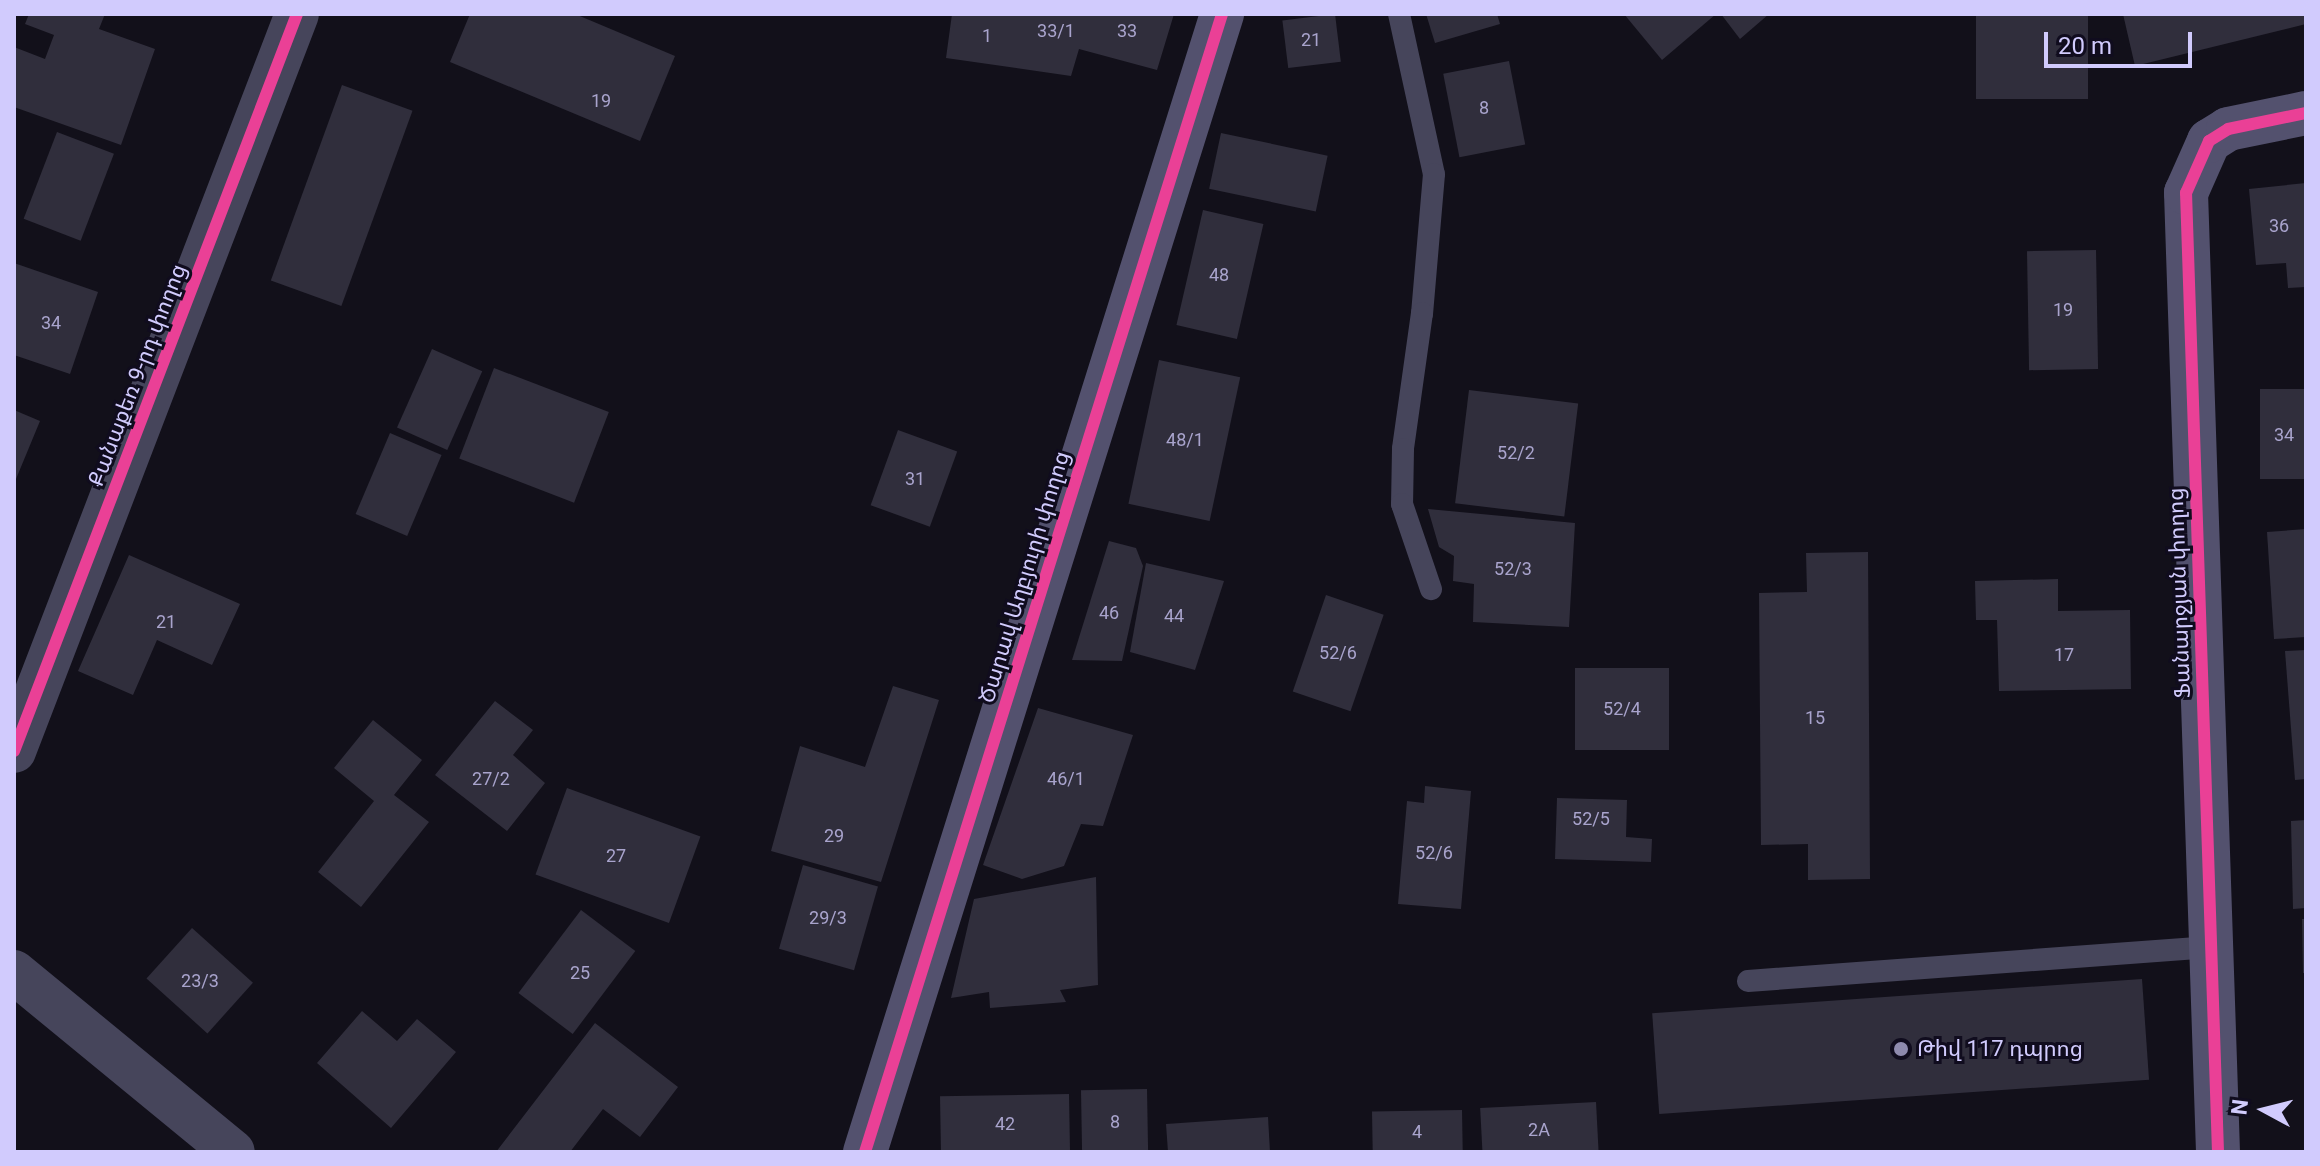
<!DOCTYPE html>
<meta charset="utf-8">
<style>
body{margin:0}
#map{position:relative;width:2320px;height:1166px;overflow:hidden;background:#12101a;font-family:Roboto,"Noto Sans Armenian",sans-serif}
div>[style]{position:absolute}
.building>*{inset:0;background:#302e3c;transform-origin:0 0}
.lane>*{height:22px;margin:-11px;padding:0 11px;transform-origin:11px;border-radius:11px;background:#46455b}
.street>*{height:44px;margin:-22px;padding:0 22px;transform-origin:22px;border-radius:22px;background:#46455b}
.secondary>*{height:44px;margin:-22px;padding:0 22px;transform-origin:22px;border-radius:22px;background:#53516e}
.cycleway>*{height:12px;margin:-6px;padding:0 6px;transform-origin:6px;border-radius:6px;background:#ea4096}
.dots>*{width:22px;height:22px;translate:-50% -50%;box-sizing:border-box;border:4px solid #100c1e;border-radius:50%}
span{translate:-50% -50%;white-space:nowrap;text-align:center;line-height:1.15;-webkit-text-stroke:6px #100c1e;paint-order:stroke}
.number-label{font-size:18px;color:#a9a4cd}
.number-label span{-webkit-text-stroke-width:0}
.street-label{font-size:22px;color:#d1cbfd}
.poi-label{font-size:22px;color:#d1cbfd}
.left{translate:0 -50%;text-align:left}
.frame{position:absolute;inset:0;border:16px solid #d1cbfd;pointer-events:none}
.north{position:absolute;left:2224px;top:1070px;width:80px;height:80px;-webkit-text-stroke:6px #100c1e;paint-order:stroke;rotate:277deg;font-size:22px;font-weight:700;line-height:32px;text-align:center;color:#d1cbfd}
.north::after{content:'';display:block;margin:auto;width:28px;height:36px;background:#d1cbfd;clip-path:polygon(50% 0,100% 100%,50% 72%,0 100%)}
.scale{position:absolute;left:2044px;top:32px;width:148px;height:36px;box-sizing:border-box;border:4px solid #d1cbfd;border-top:0;padding-left:10px;font-size:24px;line-height:28px;white-space:nowrap;color:#d1cbfd;-webkit-text-stroke:6px #100c1e;paint-order:stroke}
</style>
<div id="map">
<div class="building">
<i style="clip-path:polygon(29px 14px,105px 14px,99px 29px,155px 49px,121px 145px,14px 107px,14px 47px,45px 59px,54px 35px,25px 24px)"></i>
<i style="clip-path:polygon(470px 14px,575px 14px,675px 56px,640px 141px,450px 62px)"></i>
<i style="clip-path:polygon(952px 14px,1174px 14px,1157px 70px,1079px 49px,1071px 76px,946px 58px)"></i>
<i style="left:1335px;top:14px;width:48px;height:53px;rotate:83deg"></i>
<i style="clip-path:polygon(1426px 14px,1497px 14px,1500px 24px,1435px 43px)"></i>
<i style="clip-path:polygon(1624px 14px,1716px 14px,1662px 60px)"></i>
<i style="clip-path:polygon(1721px 14px,1769px 14px,1740px 39px)"></i>
<i style="left:1976px;top:14px;width:112px;height:85px"></i>
<i style="clip-path:polygon(2123px 14px,2306px 14px,2306px 24px,2135px 66px)"></i>
<i style="left:1509px;top:61px;width:85px;height:67px;rotate:79deg"></i>
<i style="left:342px;top:85px;width:75px;height:208px;rotate:20deg"></i>
<i style="left:57px;top:132px;width:61px;height:93px;rotate:21deg"></i>
<i style="left:1221px;top:133px;width:109px;height:57px;rotate:12deg"></i>
<i style="clip-path:polygon(2306px 183px,2306px 287px,2288px 288px,2286px 263px,2256px 265px,2249px 189px)"></i>
<i style="left:1203px;top:210px;width:62px;height:118px;rotate:13deg"></i>
<i style="left:2096px;top:250px;width:119px;height:69px;rotate:89deg"></i>
<i style="clip-path:polygon(14px 263px,98px 292px,70px 374px,14px 355px)"></i>
<i style="left:432px;top:349px;width:55px;height:86px;rotate:24deg"></i>
<i style="left:1159px;top:360px;width:83px;height:147px;rotate:12deg"></i>
<i style="left:494px;top:368px;width:123px;height:97px;rotate:21deg"></i>
<i style="left:2306px;top:389px;width:90px;height:46px;rotate:90deg"></i>
<i style="left:1469px;top:390px;width:110px;height:114px;rotate:7deg"></i>
<i style="clip-path:polygon(14px 410px,40px 421px,16px 479px,14px 478px)"></i>
<i style="left:898px;top:430px;width:63px;height:80px;rotate:20deg"></i>
<i style="left:390px;top:433px;width:56px;height:88px;rotate:23deg"></i>
<i style="clip-path:polygon(1428px 509px,1575px 523px,1569px 627px,1473px 622px,1474px 584px,1453px 581px,1454px 556px,1439px 547px)"></i>
<i style="clip-path:polygon(2306px 529px,2306px 637px,2274px 639px,2267px 532px)"></i>
<i style="clip-path:polygon(1109px 541px,1136px 548px,1143px 566px,1122px 661px,1072px 660px)"></i>
<i style="clip-path:polygon(1868px 552px,1870px 879px,1808px 880px,1808px 844px,1761px 845px,1759px 593px,1807px 592px,1806px 553px)"></i>
<i style="clip-path:polygon(129px 555px,240px 604px,212px 665px,157px 640px,133px 695px,78px 671px)"></i>
<i style="clip-path:polygon(1146px 563px,1224px 581px,1195px 670px,1130px 652px)"></i>
<i style="clip-path:polygon(2058px 579px,2058px 611px,2130px 610px,2131px 689px,1999px 691px,1997px 620px,1976px 620px,1975px 581px)"></i>
<i style="left:1326px;top:595px;width:61px;height:102px;rotate:19deg"></i>
<i style="clip-path:polygon(2306px 650px,2306px 779px,2295px 780px,2285px 651px)"></i>
<i style="left:1575px;top:668px;width:94px;height:82px"></i>
<i style="clip-path:polygon(893px 686px,939px 700px,881px 882px,771px 851px,800px 746px,865px 767px)"></i>
<i style="clip-path:polygon(495px 701px,533px 730px,513px 755px,545px 783px,507px 831px,435px 775px)"></i>
<i style="clip-path:polygon(1038px 708px,1133px 735px,1103px 826px,1081px 824px,1064px 866px,1022px 879px,983px 865px)"></i>
<i style="clip-path:polygon(373px 720px,422px 760px,394px 795px,429px 822px,361px 907px,318px 872px,374px 801px,334px 768px)"></i>
<i style="clip-path:polygon(1425px 786px,1471px 791px,1461px 909px,1398px 904px,1407px 801px,1424px 803px)"></i>
<i style="left:567px;top:788px;width:142px;height:92px;rotate:20deg"></i>
<i style="clip-path:polygon(1557px 798px,1627px 800px,1626px 837px,1652px 839px,1651px 862px,1555px 859px)"></i>
<i style="clip-path:polygon(2306px 820px,2306px 908px,2293px 909px,2291px 821px)"></i>
<i style="left:803px;top:865px;width:78px;height:87px;rotate:16deg"></i>
<i style="clip-path:polygon(1096px 877px,1098px 985px,1060px 990px,1066px 1002px,990px 1008px,989px 992px,951px 998px,974px 899px)"></i>
<i style="left:581px;top:910px;width:68px;height:104px;rotate:37deg"></i>
<i style="clip-path:polygon(2302px 919px,2306px 919px,2306px 973px,2303px 973px)"></i>
<i style="left:192px;top:928px;width:82px;height:68px;rotate:42deg"></i>
<i style="left:2142px;top:979px;width:101px;height:491px;rotate:86deg"></i>
<i style="clip-path:polygon(362px 1011px,397px 1041px,417px 1019px,456px 1052px,391px 1128px,317px 1063px)"></i>
<i style="clip-path:polygon(595px 1023px,678px 1087px,640px 1137px,603px 1109px,570px 1152px,496px 1152px)"></i>
<i style="left:1147px;top:1089px;width:63px;height:66px;rotate:89deg"></i>
<i style="left:1069px;top:1094px;width:58px;height:129px;rotate:89deg"></i>
<i style="left:1596px;top:1102px;width:50px;height:116px;rotate:87deg"></i>
<i style="left:1462px;top:1110px;width:42px;height:90px;rotate:89deg"></i>
<i style="clip-path:polygon(1268px 1117px,1270px 1152px,1168px 1152px,1166px 1124px)"></i>
</div>
<div class="lane">
<i style="left:1399px;top:14px;width:164px;rotate:77.7deg"></i>
<i style="left:1434px;top:174px;width:140px;rotate:94.9deg"></i>
<i style="left:1422px;top:313px;width:137px;rotate:98deg"></i>
<i style="left:1403px;top:449px;width:55px;rotate:91deg"></i>
<i style="left:1402px;top:504px;width:90px;rotate:71.2deg"></i>
<i style="left:1748px;top:981px;width:464px;rotate:-4.2deg"></i>
</div>
<div class="street">
<i style="left:14px;top:751px;width:789px;rotate:-68.99deg"></i>
<i style="left:14px;top:972px;width:283px;rotate:39.4deg"></i>
</div>
<div class="secondary">
<i style="left:865px;top:1152px;width:1193px;rotate:-72.58deg"></i>
<i style="left:2218px;top:1152px;width:960px;rotate:-91.91deg"></i>
<i style="left:2186px;top:193px;width:57px;rotate:-66.1deg"></i>
<i style="left:2209px;top:141px;width:22px;rotate:-32deg"></i>
<i style="left:2228px;top:129px;width:80px;rotate:-11.6deg"></i>
</div>
<div class="cycleway">
<i style="left:14px;top:751px;width:789px;rotate:-68.99deg"></i>
<i style="left:865px;top:1152px;width:1193px;rotate:-72.58deg"></i>
<i style="left:2218px;top:1152px;width:960px;rotate:-91.91deg"></i>
<i style="left:2186px;top:193px;width:57px;rotate:-66.1deg"></i>
<i style="left:2209px;top:141px;width:22px;rotate:-32deg"></i>
<i style="left:2228px;top:129px;width:80px;rotate:-11.6deg"></i>
</div>
<div class="dots">
<i style="left:1901px;top:1049px;background:#8e8aae"></i>
</div>
<div class="number-label">
<span style="left:1056px;top:31px">33/1</span>
<span style="left:1127px;top:31px">33</span>
<span style="left:987px;top:36px">1</span>
<span style="left:1311px;top:40px">21</span>
<span style="left:601px;top:101px">19</span>
<span style="left:1484px;top:108px">8</span>
<span style="left:2279px;top:226px">36</span>
<span style="left:1219px;top:275px">48</span>
<span style="left:2063px;top:310px">19</span>
<span style="left:51px;top:323px">34</span>
<span style="left:2284px;top:435px">34</span>
<span style="left:1185px;top:440px">48/1</span>
<span style="left:1516px;top:453px">52/2</span>
<span style="left:915px;top:479px">31</span>
<span style="left:1513px;top:569px">52/3</span>
<span style="left:1109px;top:613px">46</span>
<span style="left:1174px;top:616px">44</span>
<span style="left:166px;top:622px">21</span>
<span style="left:1338px;top:653px">52/6</span>
<span style="left:2064px;top:655px">17</span>
<span style="left:1622px;top:709px">52/4</span>
<span style="left:1815px;top:718px">15</span>
<span style="left:491px;top:779px">27/2</span>
<span style="left:1066px;top:779px">46/1</span>
<span style="left:1591px;top:819px">52/5</span>
<span style="left:834px;top:836px">29</span>
<span style="left:1434px;top:853px">52/6</span>
<span style="left:616px;top:856px">27</span>
<span style="left:828px;top:918px">29/3</span>
<span style="left:580px;top:973px">25</span>
<span style="left:200px;top:981px">23/3</span>
<span style="left:1115px;top:1122px">8</span>
<span style="left:1005px;top:1124px">42</span>
<span style="left:1539px;top:1130px">2A</span>
<span style="left:1417px;top:1132px">4</span>
</div>
<div class="street-label">
<span style="left:137px;top:375px;rotate:-69deg">Քանաքեռ 9-րդ փողոց</span>
<span style="left:1024px;top:577px;rotate:-73deg">Ծարավ Աղբյուրի փողոց</span>
<span style="left:2179px;top:593px;rotate:-92deg">Ֆանարջյան փողոց</span>
</div>
<div class="poi-label">
<span class="left" style="left:1917px;top:1049px">Թիվ 117 դպրոց</span>
</div>
<div class="frame"></div>
<div class="north">N</div>
<div class="scale">20 m</div>
</div>
